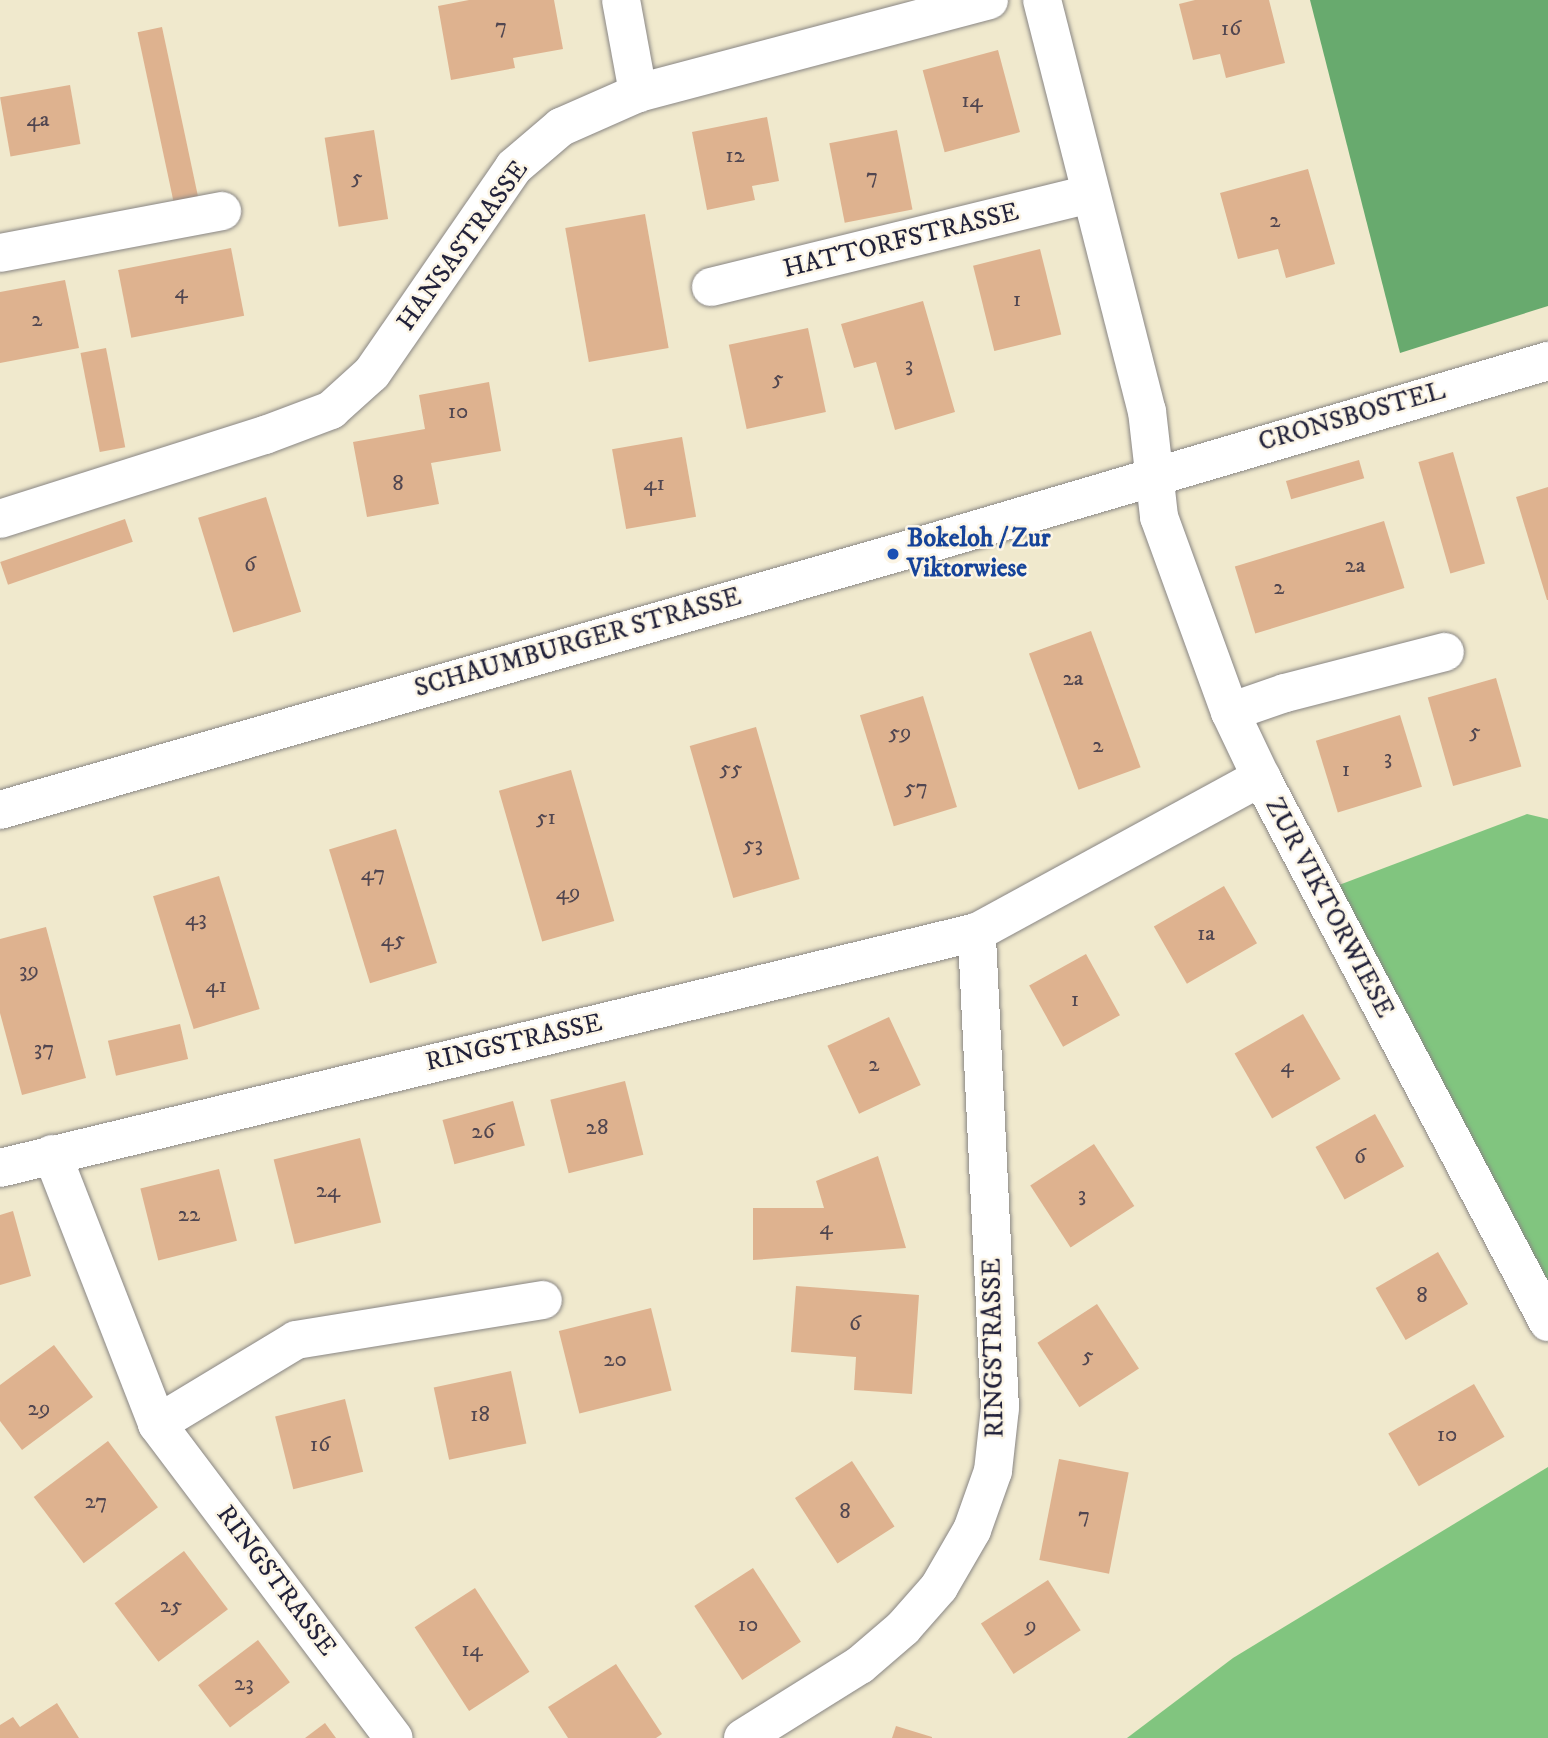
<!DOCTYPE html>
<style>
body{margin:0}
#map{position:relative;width:1548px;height:1738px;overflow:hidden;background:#f0e9cd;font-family:"IM FELL DW Pica",serif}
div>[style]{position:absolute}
.green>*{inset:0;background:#81c57f}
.forest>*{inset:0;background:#68aa6e}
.building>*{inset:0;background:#deb28f;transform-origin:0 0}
.roads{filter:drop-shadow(0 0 2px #898684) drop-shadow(0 0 2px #898684)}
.minor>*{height:38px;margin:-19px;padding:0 19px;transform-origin:19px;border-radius:19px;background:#fff}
.dots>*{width:19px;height:19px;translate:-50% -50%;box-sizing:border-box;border:4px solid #fcf5e5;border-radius:50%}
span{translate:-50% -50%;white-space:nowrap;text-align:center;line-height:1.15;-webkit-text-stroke:5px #fcf5e5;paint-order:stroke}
.number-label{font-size:23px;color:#514650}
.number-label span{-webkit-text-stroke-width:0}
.street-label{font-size:26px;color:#22223b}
.transit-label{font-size:26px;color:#164399;font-weight:700}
.left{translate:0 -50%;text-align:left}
</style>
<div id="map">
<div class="green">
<i style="clip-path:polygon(1527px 814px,1548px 819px,1548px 1303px,1331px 888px)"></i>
<i style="clip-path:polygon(1548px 1467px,1548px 1738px,1127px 1738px,1233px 1658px)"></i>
</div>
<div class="forest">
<i style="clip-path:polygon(1310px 0,1548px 0,1548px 306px,1400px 353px)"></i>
</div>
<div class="building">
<i style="clip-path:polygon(469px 0,554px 0,563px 49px,513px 58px,515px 68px,451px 80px,438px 6px)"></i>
<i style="clip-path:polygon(1195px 0,1269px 0,1285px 63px,1226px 78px,1220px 54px,1193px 60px,1179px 4px)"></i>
<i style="left:162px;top:27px;width:174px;height:25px;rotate:78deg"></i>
<i style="left:998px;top:50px;width:85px;height:78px;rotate:75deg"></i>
<i style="left:70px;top:85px;width:60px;height:71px;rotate:80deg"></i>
<i style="clip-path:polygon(767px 117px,779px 181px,752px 186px,755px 200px,707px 210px,692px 132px)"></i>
<i style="left:374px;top:130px;width:90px;height:50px;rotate:81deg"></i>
<i style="left:897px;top:130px;width:81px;height:69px;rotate:79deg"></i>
<i style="clip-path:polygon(1308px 169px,1335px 264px,1286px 278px,1278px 249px,1238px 259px,1220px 193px)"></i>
<i style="left:645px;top:214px;width:136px;height:81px;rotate:80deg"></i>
<i style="left:231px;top:248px;width:69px;height:115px;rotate:79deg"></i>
<i style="left:1040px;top:249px;width:88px;height:69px;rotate:76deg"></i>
<i style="clip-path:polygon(65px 280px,79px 348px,0 363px,0 292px)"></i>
<i style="clip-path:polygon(923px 301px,955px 412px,895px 430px,876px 362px,854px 368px,841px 324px)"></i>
<i style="left:808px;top:328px;width:86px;height:81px;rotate:78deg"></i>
<i style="left:106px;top:348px;width:101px;height:26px;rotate:79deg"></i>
<i style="clip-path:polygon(489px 382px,501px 451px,431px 463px,439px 504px,367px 517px,353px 442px,425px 429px,419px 395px)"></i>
<i style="left:682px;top:437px;width:81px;height:71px;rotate:80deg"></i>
<i style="left:1453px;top:452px;width:116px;height:36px;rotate:74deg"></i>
<i style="left:1359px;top:460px;width:19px;height:76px;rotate:74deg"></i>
<i style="clip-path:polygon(1548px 487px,1548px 600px,1547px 600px,1516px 497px)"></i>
<i style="left:266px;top:497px;width:120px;height:71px;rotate:73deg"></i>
<i style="left:125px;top:519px;width:24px;height:132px;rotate:71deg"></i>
<i style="left:1384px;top:521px;width:70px;height:156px;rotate:73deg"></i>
<i style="left:1091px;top:631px;width:145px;height:66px;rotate:70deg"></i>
<i style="left:1496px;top:678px;width:92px;height:71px;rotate:74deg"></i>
<i style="left:923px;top:696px;width:116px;height:66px;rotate:73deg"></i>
<i style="left:1400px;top:715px;width:75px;height:88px;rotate:73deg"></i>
<i style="left:756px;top:727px;width:158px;height:69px;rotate:74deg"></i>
<i style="left:571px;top:770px;width:157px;height:75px;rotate:74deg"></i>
<i style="left:396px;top:829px;width:140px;height:70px;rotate:73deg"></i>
<i style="left:219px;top:876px;width:139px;height:69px;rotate:73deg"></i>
<i style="left:1224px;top:886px;width:66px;height:81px;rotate:60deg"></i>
<i style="clip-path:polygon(46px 927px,86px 1078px,22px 1095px,0 1013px,0 939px)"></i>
<i style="left:1086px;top:954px;width:70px;height:65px;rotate:61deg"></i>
<i style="left:1303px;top:1014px;width:75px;height:79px;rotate:60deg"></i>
<i style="left:889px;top:1017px;width:75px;height:68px;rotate:65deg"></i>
<i style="left:180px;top:1024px;width:36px;height:74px;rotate:77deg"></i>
<i style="left:625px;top:1081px;width:76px;height:77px;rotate:76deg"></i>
<i style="left:513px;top:1101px;width:46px;height:73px;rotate:75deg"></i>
<i style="left:1375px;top:1114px;width:60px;height:68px;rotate:61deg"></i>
<i style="left:360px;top:1138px;width:87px;height:89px;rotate:76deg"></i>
<i style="left:1094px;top:1144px;width:74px;height:76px;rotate:57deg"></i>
<i style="clip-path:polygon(878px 1156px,906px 1248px,753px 1260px,753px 1208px,824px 1208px,816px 1181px)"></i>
<i style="left:219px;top:1169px;width:74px;height:81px;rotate:76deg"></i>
<i style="clip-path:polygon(13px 1211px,31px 1276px,0 1285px,0 1215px)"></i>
<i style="left:1438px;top:1252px;width:60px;height:72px;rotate:60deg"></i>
<i style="clip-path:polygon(796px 1286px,919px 1295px,912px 1394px,854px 1390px,856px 1357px,791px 1352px)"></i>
<i style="left:1097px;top:1304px;width:77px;height:71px;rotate:57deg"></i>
<i style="left:651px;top:1308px;width:85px;height:95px;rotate:76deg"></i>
<i style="clip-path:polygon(54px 1345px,93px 1397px,22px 1450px,0 1421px,0 1385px)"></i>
<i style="left:511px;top:1371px;width:74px;height:79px;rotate:78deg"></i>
<i style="left:1474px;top:1384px;width:61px;height:99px;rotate:60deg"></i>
<i style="left:345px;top:1399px;width:75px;height:72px;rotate:76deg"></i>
<i style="left:108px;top:1441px;width:83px;height:93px;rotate:53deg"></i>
<i style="left:1059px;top:1459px;width:71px;height:103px;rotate:11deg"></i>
<i style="left:852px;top:1461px;width:78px;height:68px;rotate:57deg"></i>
<i style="left:184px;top:1551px;width:73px;height:87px;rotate:53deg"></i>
<i style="left:753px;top:1568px;width:88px;height:70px;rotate:57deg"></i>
<i style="left:1048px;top:1580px;width:60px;height:80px;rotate:57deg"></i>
<i style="left:475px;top:1588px;width:100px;height:72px;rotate:57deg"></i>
<i style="left:258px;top:1640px;width:53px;height:75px;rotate:53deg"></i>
<i style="clip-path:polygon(616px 1664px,662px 1734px,656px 1738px,568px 1738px,548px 1707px)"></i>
<i style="clip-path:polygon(57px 1703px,79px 1738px,0 1738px,0 1725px,13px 1717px,20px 1727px)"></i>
<i style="clip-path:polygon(325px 1723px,336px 1738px,305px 1738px)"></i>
<i style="clip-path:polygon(896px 1726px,932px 1737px,932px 1738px,892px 1738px)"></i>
</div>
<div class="roads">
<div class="minor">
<i style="left:621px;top:0;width:95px;rotate:79.6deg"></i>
<i style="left:1042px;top:0;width:424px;rotate:75.7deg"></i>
<i style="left:1147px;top:411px;width:107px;rotate:83.5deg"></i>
<i style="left:1159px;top:517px;width:208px;rotate:70deg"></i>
<i style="left:1230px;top:712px;width:72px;rotate:64.5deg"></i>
<i style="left:1261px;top:777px;width:616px;rotate:62.23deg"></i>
<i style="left:0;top:253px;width:226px;rotate:-10.7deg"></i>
<i style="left:711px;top:287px;width:390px;rotate:-13.8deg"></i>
<i style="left:0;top:519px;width:278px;rotate:-17.6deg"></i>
<i style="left:265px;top:435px;width:71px;rotate:-20.7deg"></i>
<i style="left:331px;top:410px;width:55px;rotate:-42.1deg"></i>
<i style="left:372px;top:373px;width:250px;rotate:-55.4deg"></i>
<i style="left:514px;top:167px;width:62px;rotate:-40.4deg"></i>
<i style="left:561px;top:127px;width:84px;rotate:-23.8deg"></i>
<i style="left:638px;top:93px;width:363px;rotate:-14.8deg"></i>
<i style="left:1230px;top:712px;width:58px;rotate:-19.1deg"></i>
<i style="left:1285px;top:693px;width:165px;rotate:-14.4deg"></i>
<i style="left:0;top:810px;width:929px;rotate:-16deg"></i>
<i style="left:893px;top:554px;width:683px;rotate:-16.42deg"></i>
<i style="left:52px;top:1154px;width:290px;rotate:68.7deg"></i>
<i style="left:157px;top:1424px;width:393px;rotate:53deg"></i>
<i style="left:0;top:1168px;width:1005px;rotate:-13.58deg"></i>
<i style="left:157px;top:1424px;width:162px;rotate:-31.1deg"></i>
<i style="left:296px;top:1340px;width:250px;rotate:-9.2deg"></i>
<i style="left:743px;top:1738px;width:138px;rotate:-32deg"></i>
<i style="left:860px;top:1665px;width:57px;rotate:-40.7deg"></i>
<i style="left:903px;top:1628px;width:55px;rotate:-48.7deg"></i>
<i style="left:939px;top:1587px;width:66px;rotate:-59.9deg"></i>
<i style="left:972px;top:1530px;width:63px;rotate:-70.4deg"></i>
<i style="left:993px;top:1471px;width:63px;rotate:-83.7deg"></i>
<i style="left:1000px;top:1408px;width:477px;rotate:-92.8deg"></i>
<i style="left:977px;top:932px;width:324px;rotate:-28.6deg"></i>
</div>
</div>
<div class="dots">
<i style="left:893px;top:554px;background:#1a4fb4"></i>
</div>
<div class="number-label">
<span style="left:501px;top:27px">7</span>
<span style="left:1231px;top:29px">16</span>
<span style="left:972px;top:101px">14</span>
<span style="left:38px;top:120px">4a</span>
<span style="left:735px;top:156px">12</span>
<span style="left:872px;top:177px">7</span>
<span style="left:357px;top:178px">5</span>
<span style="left:1275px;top:221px">2</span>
<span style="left:181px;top:292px">4</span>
<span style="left:1017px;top:300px">1</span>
<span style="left:37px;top:320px">2</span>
<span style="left:909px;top:365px">3</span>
<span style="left:778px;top:379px">5</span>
<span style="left:458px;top:412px">10</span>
<span style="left:398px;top:484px">8</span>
<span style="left:654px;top:484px">41</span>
<span style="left:250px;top:565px">6</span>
<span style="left:1355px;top:566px">2a</span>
<span style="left:1279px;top:588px">2</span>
<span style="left:1073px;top:679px">2a</span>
<span style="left:1475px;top:732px">5</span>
<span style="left:900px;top:733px">59</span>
<span style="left:1098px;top:746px">2</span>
<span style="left:1388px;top:758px">3</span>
<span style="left:731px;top:769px">55</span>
<span style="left:1346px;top:770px">1</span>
<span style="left:916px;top:788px">57</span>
<span style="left:546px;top:818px">51</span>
<span style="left:753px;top:845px">53</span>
<span style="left:373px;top:874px">47</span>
<span style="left:568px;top:893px">49</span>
<span style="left:196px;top:919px">43</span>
<span style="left:1206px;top:934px">1a</span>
<span style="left:393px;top:940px">45</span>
<span style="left:29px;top:971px">39</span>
<span style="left:216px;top:986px">41</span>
<span style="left:1075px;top:1000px">1</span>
<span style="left:44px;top:1049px">37</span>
<span style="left:874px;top:1065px">2</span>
<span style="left:1287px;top:1066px">4</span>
<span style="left:597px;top:1128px">28</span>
<span style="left:483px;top:1132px">26</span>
<span style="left:1360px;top:1157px">6</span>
<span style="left:328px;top:1191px">24</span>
<span style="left:1082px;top:1195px">3</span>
<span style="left:189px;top:1215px">22</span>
<span style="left:826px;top:1228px">4</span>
<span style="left:1422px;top:1296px">8</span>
<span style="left:855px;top:1324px">6</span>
<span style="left:1088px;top:1356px">5</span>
<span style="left:615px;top:1360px">20</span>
<span style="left:39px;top:1409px">29</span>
<span style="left:480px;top:1415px">18</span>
<span style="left:1447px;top:1435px">10</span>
<span style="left:320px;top:1445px">16</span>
<span style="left:96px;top:1502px">27</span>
<span style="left:845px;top:1512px">8</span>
<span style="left:1084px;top:1516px">7</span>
<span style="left:171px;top:1606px">25</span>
<span style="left:748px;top:1625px">10</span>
<span style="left:1031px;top:1626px">9</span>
<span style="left:472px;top:1650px">14</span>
<span style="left:244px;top:1684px">23</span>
</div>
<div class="street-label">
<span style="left:901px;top:241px;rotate:-14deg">HATTORFSTRASSE</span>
<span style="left:463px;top:246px;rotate:-54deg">HANSASTRASSE</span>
<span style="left:1352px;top:417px;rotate:-16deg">CRONSBOSTEL</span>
<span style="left:578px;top:643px;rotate:-16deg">SCHAUMBURGER STRASSE</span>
<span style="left:1329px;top:908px;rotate:62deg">ZUR VIKTORWIESE</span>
<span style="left:514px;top:1043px;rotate:-13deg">RINGSTRASSE</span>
<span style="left:994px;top:1348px;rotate:-91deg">RINGSTRASSE</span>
<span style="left:276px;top:1581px;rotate:53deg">RINGSTRASSE</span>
</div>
<div class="transit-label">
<span class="left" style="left:907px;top:554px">Bokeloh / Zur<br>Viktorwiese</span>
</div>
</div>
